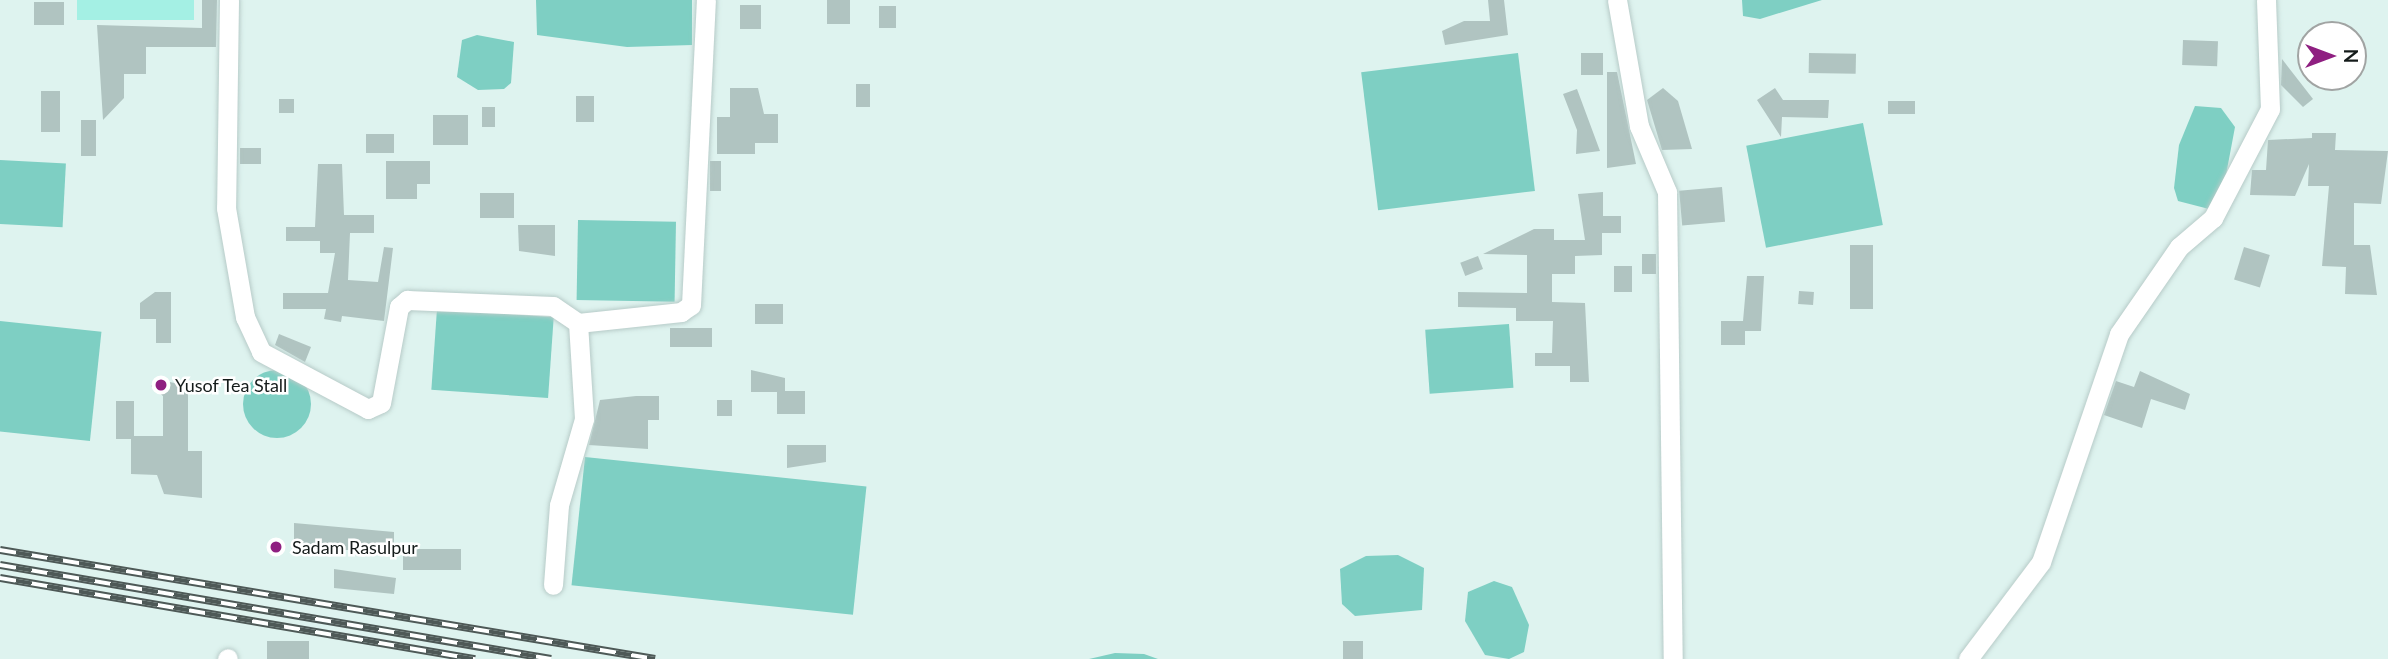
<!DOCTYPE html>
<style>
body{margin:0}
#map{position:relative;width:2388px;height:659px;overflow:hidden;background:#def3ef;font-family:Lato,sans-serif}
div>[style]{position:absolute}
.green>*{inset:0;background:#a4f0e4;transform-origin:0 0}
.water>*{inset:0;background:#7ecfc3;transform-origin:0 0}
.round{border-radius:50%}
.building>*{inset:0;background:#b0c4c1;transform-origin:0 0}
.roads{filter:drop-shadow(0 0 2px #b7cbc8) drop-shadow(0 0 2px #b7cbc8)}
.minor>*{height:19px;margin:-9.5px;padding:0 9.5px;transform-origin:9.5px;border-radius:9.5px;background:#fff}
.rail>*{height:8px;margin-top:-4px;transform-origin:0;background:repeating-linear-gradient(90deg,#fff 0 16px,#4e5957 0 32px);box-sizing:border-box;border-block:2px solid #4e5957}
.dots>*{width:19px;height:19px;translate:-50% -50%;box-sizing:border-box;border:4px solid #fff;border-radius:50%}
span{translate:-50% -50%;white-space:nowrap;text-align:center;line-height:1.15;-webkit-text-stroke:5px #fff;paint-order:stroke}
.poi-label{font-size:18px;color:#141b1a}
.left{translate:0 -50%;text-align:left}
.north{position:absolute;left:2297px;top:21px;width:70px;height:70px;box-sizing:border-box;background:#fff;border:2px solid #a1a4a3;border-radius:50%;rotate:90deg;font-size:19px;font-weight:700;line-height:28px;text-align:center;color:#141b1a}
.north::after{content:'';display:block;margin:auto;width:24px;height:32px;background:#8f1f81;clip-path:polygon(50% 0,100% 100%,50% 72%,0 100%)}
</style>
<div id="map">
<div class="green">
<i style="left:77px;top:0;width:117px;height:20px"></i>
</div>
<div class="water">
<i style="clip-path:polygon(536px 0,692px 0,692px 45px,627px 47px,537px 35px)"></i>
<i style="clip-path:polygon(1742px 0,1822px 0,1760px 19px,1743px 16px)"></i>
<i style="clip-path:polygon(477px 35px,514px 42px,511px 83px,504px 89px,478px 90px,457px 77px,462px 40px)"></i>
<i style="left:1518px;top:53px;width:139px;height:158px;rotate:83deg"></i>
<i style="clip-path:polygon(2195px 106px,2221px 108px,2235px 127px,2223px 191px,2209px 209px,2178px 201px,2174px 188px,2179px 145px)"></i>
<i style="left:1863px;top:123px;width:104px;height:119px;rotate:79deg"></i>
<i style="left:0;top:160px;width:66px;height:64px;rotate:3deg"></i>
<i style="left:578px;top:220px;width:98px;height:80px;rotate:1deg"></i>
<i style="left:437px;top:309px;width:117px;height:81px;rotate:4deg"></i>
<i style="left:0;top:321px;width:102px;height:110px;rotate:6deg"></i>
<i style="left:1509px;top:324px;width:64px;height:84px;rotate:86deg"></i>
<i class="round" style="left:243px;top:370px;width:68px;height:68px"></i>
<i style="left:585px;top:457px;width:283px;height:129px;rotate:6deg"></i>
<i style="clip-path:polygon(1398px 555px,1424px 568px,1422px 610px,1355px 616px,1342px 604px,1340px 569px,1366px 556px)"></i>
<i style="clip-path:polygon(1494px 581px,1512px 587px,1529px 625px,1524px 652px,1509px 659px,1485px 655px,1465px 621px,1468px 592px)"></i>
<i style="clip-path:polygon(1115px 653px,1144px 654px,1158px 659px,1089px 659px)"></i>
</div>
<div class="building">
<i style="clip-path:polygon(202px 0,217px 0,216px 47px,146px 47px,146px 74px,124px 74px,124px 98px,103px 120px,97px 25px,202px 28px)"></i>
<i style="left:827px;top:0;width:23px;height:24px"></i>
<i style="clip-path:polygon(1488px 0,1504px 0,1508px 35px,1445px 45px,1442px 31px,1464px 21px,1490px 21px)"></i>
<i style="left:34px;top:2px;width:30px;height:23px"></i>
<i style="left:740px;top:5px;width:21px;height:24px"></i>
<i style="left:879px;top:6px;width:17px;height:22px"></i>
<i style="left:2183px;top:40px;width:35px;height:25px;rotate:2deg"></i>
<i style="left:1581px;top:53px;width:22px;height:22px"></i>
<i style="left:1809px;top:53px;width:47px;height:20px;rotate:1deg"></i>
<i style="clip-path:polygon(2282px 59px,2313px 99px,2303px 107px,2281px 85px)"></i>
<i style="clip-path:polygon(1607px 72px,1617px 72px,1636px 164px,1607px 168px)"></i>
<i style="left:856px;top:84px;width:14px;height:23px"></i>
<i style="clip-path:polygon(730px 88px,758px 88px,764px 114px,778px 114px,778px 143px,755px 143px,755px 154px,717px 154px,717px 117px,730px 117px)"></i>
<i style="clip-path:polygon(1663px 88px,1678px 101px,1692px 149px,1662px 150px,1647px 100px)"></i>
<i style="clip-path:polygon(1775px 88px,1783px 100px,1829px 100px,1828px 118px,1782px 117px,1781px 137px,1757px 100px)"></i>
<i style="clip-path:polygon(1577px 89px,1600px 151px,1576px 154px,1577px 130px,1563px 94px)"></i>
<i style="left:41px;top:91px;width:19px;height:41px"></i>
<i style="left:576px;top:96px;width:18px;height:26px"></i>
<i style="left:279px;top:99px;width:15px;height:14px"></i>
<i style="left:1888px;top:101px;width:27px;height:13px"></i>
<i style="left:482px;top:107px;width:13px;height:20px"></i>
<i style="left:433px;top:115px;width:35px;height:30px"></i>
<i style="left:81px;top:120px;width:15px;height:36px"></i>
<i style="clip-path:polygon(2312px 133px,2336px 133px,2335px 150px,2388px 151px,2381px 204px,2354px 203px,2354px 245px,2370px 245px,2377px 295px,2345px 294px,2346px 267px,2322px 266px,2329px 186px,2308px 186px,2309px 164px,2295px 196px,2250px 195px,2252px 170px,2266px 170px,2268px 140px,2312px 138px)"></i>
<i style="left:366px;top:134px;width:28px;height:19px"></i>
<i style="left:240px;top:148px;width:21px;height:16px"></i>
<i style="clip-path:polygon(386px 161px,430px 161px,430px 184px,417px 184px,417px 199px,386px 199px)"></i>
<i style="left:710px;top:161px;width:11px;height:30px"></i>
<i style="clip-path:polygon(318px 164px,342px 164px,344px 215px,374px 215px,374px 233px,350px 233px,348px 280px,378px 282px,384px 247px,393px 248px,384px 321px,342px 316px,341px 322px,324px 319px,326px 309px,283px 309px,283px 293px,328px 293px,335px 253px,320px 253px,320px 241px,286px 241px,286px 227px,315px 227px)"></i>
<i style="left:1722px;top:187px;width:35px;height:43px;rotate:85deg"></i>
<i style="clip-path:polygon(1603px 192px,1603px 216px,1621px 216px,1621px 233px,1602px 233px,1602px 255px,1575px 256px,1575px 274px,1552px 274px,1552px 302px,1585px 303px,1589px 382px,1570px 382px,1570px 366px,1535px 366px,1535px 353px,1552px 353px,1553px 321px,1516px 321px,1516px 308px,1458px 307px,1458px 292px,1527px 293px,1527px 255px,1483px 254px,1534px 229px,1554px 229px,1554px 240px,1585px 240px,1578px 194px)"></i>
<i style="left:480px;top:193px;width:34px;height:25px"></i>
<i style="clip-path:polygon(518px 225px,555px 225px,555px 256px,519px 251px)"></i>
<i style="left:1850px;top:245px;width:23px;height:64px"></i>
<i style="left:2244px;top:247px;width:27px;height:34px;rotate:17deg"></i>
<i style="left:1656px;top:254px;width:20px;height:14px;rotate:90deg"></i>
<i style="left:1478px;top:256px;width:14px;height:19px;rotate:69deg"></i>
<i style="left:1614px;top:266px;width:18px;height:26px"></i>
<i style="clip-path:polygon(1747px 276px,1764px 276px,1761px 331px,1745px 331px,1745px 345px,1721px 345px,1721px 321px,1743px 321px)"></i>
<i style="left:1799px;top:291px;width:15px;height:13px;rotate:4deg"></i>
<i style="clip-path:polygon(155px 292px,171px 292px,171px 343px,156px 343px,156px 319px,140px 319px,140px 303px)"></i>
<i style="left:755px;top:304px;width:28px;height:20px"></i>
<i style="left:670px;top:328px;width:42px;height:19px"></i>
<i style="clip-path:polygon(279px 334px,311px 347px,305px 362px,275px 345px)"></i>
<i style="clip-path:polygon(751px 370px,785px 378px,785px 391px,805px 391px,805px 414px,777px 414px,777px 392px,751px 392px)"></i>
<i style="clip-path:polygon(2140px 371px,2190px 394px,2185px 410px,2151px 399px,2142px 428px,2104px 415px,2116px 381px,2134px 387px)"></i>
<i style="clip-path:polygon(156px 379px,188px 386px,188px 451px,202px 451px,202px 498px,164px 494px,157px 475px,131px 474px,131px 439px,116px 439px,116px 401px,134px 401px,134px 436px,163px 436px,163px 396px,151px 386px)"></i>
<i style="clip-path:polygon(636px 396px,659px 396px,659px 420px,648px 420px,648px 449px,589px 445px,600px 400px)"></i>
<i style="left:717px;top:400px;width:15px;height:16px"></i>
<i style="clip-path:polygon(787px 445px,826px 445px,826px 462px,787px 468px)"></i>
<i style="clip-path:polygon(294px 523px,394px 532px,394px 550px,294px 550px)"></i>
<i style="left:403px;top:549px;width:58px;height:21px"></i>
<i style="clip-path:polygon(334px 569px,396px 578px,394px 594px,334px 588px)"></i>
<i style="left:267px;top:641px;width:42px;height:18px"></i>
<i style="left:1363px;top:641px;width:18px;height:20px;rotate:90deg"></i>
</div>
<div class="roads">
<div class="minor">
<i style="left:229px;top:0;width:208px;rotate:90.8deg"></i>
<i style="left:226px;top:208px;width:111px;rotate:80.1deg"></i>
<i style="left:245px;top:317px;width:38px;rotate:65deg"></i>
<i style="left:261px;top:352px;width:121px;rotate:28deg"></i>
<i style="left:368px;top:409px;width:14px;rotate:-25deg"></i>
<i style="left:381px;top:403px;width:98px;rotate:-79.4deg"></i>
<i style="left:399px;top:307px;width:11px;rotate:-41deg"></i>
<i style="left:407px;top:300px;width:146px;rotate:2.4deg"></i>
<i style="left:553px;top:306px;width:30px;rotate:34deg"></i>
<i style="left:578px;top:323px;width:96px;rotate:86.4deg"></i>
<i style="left:584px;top:419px;width:90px;rotate:106.2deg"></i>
<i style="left:559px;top:505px;width:80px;rotate:94.3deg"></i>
<i style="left:1617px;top:0;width:128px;rotate:80.1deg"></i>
<i style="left:1639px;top:126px;width:72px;rotate:67deg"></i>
<i style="left:1667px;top:192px;width:467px;rotate:89.3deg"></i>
<i style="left:578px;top:323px;width:104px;rotate:-6.1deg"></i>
<i style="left:681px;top:312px;width:12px;rotate:-35deg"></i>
<i style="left:691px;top:305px;width:305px;rotate:-87.2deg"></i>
<i style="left:227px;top:659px;width:1px;rotate:-45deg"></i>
<i style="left:1968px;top:659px;width:121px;rotate:-53deg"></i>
<i style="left:2041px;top:562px;width:241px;rotate:-71.1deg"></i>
<i style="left:2119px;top:334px;width:106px;rotate:-55.4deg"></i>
<i style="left:2179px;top:247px;width:45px;rotate:-40.5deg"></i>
<i style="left:2213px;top:218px;width:123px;rotate:-62.4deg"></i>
<i style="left:2270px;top:109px;width:109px;rotate:-92.1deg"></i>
</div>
</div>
<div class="rail">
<i style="left:0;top:550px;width:664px;rotate:9.45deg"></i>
<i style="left:0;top:565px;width:559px;rotate:9.68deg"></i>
<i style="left:0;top:578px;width:482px;rotate:9.7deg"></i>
</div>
<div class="dots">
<i style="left:161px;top:385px;background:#8f1f81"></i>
<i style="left:276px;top:547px;background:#8f1f81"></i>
</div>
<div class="poi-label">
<span class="left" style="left:175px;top:385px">Yusof Tea Stall</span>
<span class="left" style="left:292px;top:547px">Sadam Rasulpur</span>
</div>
<div class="north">N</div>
</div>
